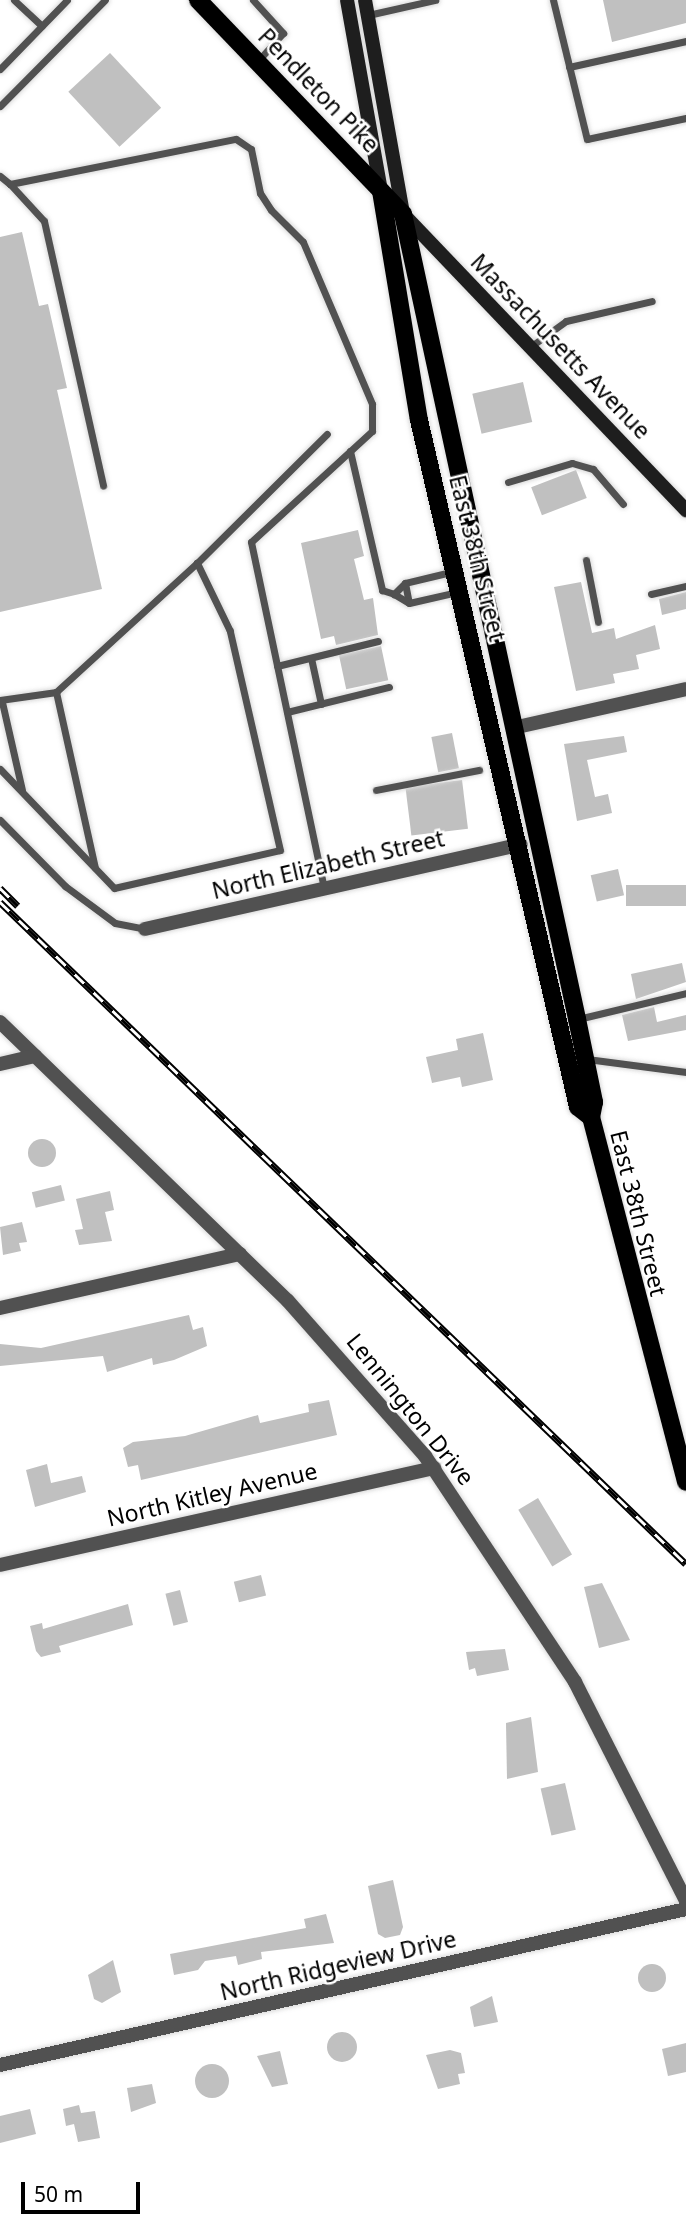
<!DOCTYPE html>
<style>
body{margin:0}
#map{position:relative;width:686px;height:2235px;overflow:hidden;background:#fff;font-family:"Noto Sans",sans-serif}
div>[style]{position:absolute}
.building>*{inset:0;background:#c0c0c0;transform-origin:0 0}
.round{border-radius:50%}
.roads{filter:drop-shadow(0 0 2px #dbdbdb) drop-shadow(0 0 2px #dbdbdb)}
.service>*{height:7px;margin:-3.5px;padding:0 3.5px;transform-origin:3.5px;border-radius:3.5px;background:#515151}
.minor>*{height:14px;margin:-7px;padding:0 7px;transform-origin:7px;border-radius:7px;background:#515151}
.secondary>*{height:14px;margin:-7px;padding:0 7px;transform-origin:7px;border-radius:7px;background:#1e1e1e}
.primary>*{height:18px;margin:-9px;padding:0 9px;transform-origin:9px;border-radius:9px;background:#000}
.rail>*{height:7px;margin-top:-3.5px;transform-origin:0;background:repeating-linear-gradient(90deg,#fff 0 13px,#000 0 26px);box-sizing:border-box;border-block:2px solid #000}
span{translate:-50% -50%;white-space:nowrap;text-align:center;line-height:1.15;-webkit-text-stroke:5px #fff;paint-order:stroke}
.street-label{font-size:23px;color:#000}
.scale{position:absolute;left:21px;top:2182px;width:119px;height:32px;box-sizing:border-box;border:4px solid #000;border-top:0;padding-left:9px;font-size:21px;line-height:24px;white-space:nowrap;color:#000;-webkit-text-stroke:5px #fff;paint-order:stroke}
</style>
<div id="map">
<div class="building">
<i style="clip-path:polygon(603px 0,686px 0,686px 23px,612px 42px)"></i>
<i style="left:110px;top:53px;width:75px;height:57px;rotate:47deg"></i>
<i style="clip-path:polygon(22px 232px,39px 306px,48px 304px,67px 388px,57px 390px,102px 589px,0 612px,0 237px)"></i>
<i style="left:523px;top:382px;width:41px;height:52px;rotate:77deg"></i>
<i style="left:576px;top:470px;width:30px;height:48px;rotate:69deg"></i>
<i style="clip-path:polygon(358px 530px,364px 556px,354px 559px,364px 600px,373px 598px,378px 635px,336px 645px,334px 636px,321px 639px,301px 543px)"></i>
<i style="clip-path:polygon(581px 582px,592px 633px,614px 628px,616px 639px,655px 625px,660px 649px,636px 655px,639px 669px,613px 674px,615px 683px,576px 691px,554px 587px)"></i>
<i style="clip-path:polygon(686px 592px,686px 609px,662px 615px,659px 599px)"></i>
<i style="left:381px;top:646px;width:35px;height:43px;rotate:78deg"></i>
<i style="left:452px;top:733px;width:36px;height:21px;rotate:79deg"></i>
<i style="clip-path:polygon(624px 736px,627px 752px,587px 760px,595px 797px,608px 794px,612px 813px,577px 821px,564px 744px)"></i>
<i style="left:462px;top:780px;width:49px;height:57px;rotate:83deg"></i>
<i style="left:618px;top:869px;width:27px;height:28px;rotate:77deg"></i>
<i style="left:686px;top:885px;width:21px;height:60px;rotate:90deg"></i>
<i style="clip-path:polygon(682px 963px,686px 982px,636px 999px,631px 974px)"></i>
<i style="clip-path:polygon(654px 1007px,657px 1022px,686px 1015px,686px 1030px,628px 1041px,622px 1015px)"></i>
<i style="clip-path:polygon(483px 1033px,493px 1080px,462px 1087px,460px 1077px,432px 1083px,426px 1057px,458px 1050px,456px 1039px)"></i>
<i class="round" style="left:28px;top:1139px;width:28px;height:28px"></i>
<i style="left:61px;top:1185px;width:16px;height:30px;rotate:76deg"></i>
<i style="clip-path:polygon(110px 1191px,114px 1210px,105px 1212px,112px 1241px,79px 1245px,75px 1230px,83px 1229px,76px 1199px)"></i>
<i style="clip-path:polygon(22px 1222px,27px 1242px,19px 1243px,21px 1251px,3px 1255px,0 1227px)"></i>
<i style="clip-path:polygon(189px 1315px,193px 1330px,203px 1327px,207px 1346px,174px 1360px,153px 1365px,152px 1358px,107px 1372px,103px 1356px,0 1366px,0 1344px,41px 1348px)"></i>
<i style="clip-path:polygon(329px 1400px,337px 1435px,141px 1480px,138px 1465px,128px 1467px,123px 1448px,133px 1442px,185px 1436px,258px 1415px,260px 1423px,309px 1412px,308px 1404px)"></i>
<i style="clip-path:polygon(47px 1464px,51px 1483px,82px 1476px,86px 1492px,35px 1507px,26px 1470px)"></i>
<i style="left:538px;top:1498px;width:66px;height:23px;rotate:59deg"></i>
<i style="left:261px;top:1575px;width:21px;height:28px;rotate:76deg"></i>
<i style="clip-path:polygon(602px 1583px,630px 1640px,599px 1648px,584px 1587px)"></i>
<i style="left:180px;top:1590px;width:33px;height:15px;rotate:76deg"></i>
<i style="clip-path:polygon(128px 1604px,133px 1625px,59px 1646px,61px 1652px,41px 1657px,36px 1651px,30px 1626px,42px 1623px,43px 1629px)"></i>
<i style="clip-path:polygon(505px 1649px,509px 1670px,477px 1676px,475px 1668px,469px 1670px,466px 1652px)"></i>
<i style="clip-path:polygon(531px 1717px,538px 1772px,507px 1779px,506px 1723px)"></i>
<i style="left:565px;top:1783px;width:48px;height:25px;rotate:77deg"></i>
<i style="clip-path:polygon(393px 1880px,403px 1927px,400px 1935px,385px 1938px,378px 1934px,368px 1886px)"></i>
<i style="clip-path:polygon(326px 1914px,334px 1943px,261px 1952px,262px 1959px,238px 1965px,236px 1956px,205px 1961px,198px 1970px,174px 1975px,170px 1954px,306px 1928px,304px 1919px)"></i>
<i style="clip-path:polygon(113px 1960px,121px 1992px,102px 2003px,94px 1999px,88px 1975px)"></i>
<i class="round" style="left:638px;top:1964px;width:28px;height:28px"></i>
<i style="clip-path:polygon(492px 1996px,498px 2022px,474px 2027px,470px 2007px)"></i>
<i class="round" style="left:327px;top:2032px;width:30px;height:30px"></i>
<i style="clip-path:polygon(686px 2043px,686px 2072px,668px 2076px,662px 2049px)"></i>
<i style="clip-path:polygon(450px 2050px,461px 2053px,465px 2073px,458px 2074px,460px 2084px,438px 2089px,426px 2055px)"></i>
<i style="clip-path:polygon(280px 2051px,288px 2084px,272px 2087px,257px 2056px)"></i>
<i class="round" style="left:195px;top:2064px;width:34px;height:34px"></i>
<i style="clip-path:polygon(152px 2084px,156px 2103px,131px 2112px,127px 2088px)"></i>
<i style="clip-path:polygon(79px 2105px,81px 2113px,95px 2111px,100px 2138px,78px 2142px,74px 2124px,66px 2126px,63px 2109px)"></i>
<i style="clip-path:polygon(30px 2109px,36px 2134px,0 2143px,0 2116px)"></i>
</div>
<div class="roads">
<div class="service">
<i style="left:14px;top:0;width:38px;rotate:43deg"></i>
<i style="left:253px;top:0;width:45px;rotate:47.7deg"></i>
<i style="left:283px;top:33px;width:38px;rotate:132deg"></i>
<i style="left:553px;top:0;width:143px;rotate:76.3deg"></i>
<i style="left:587px;top:139px;width:101px;rotate:-12deg"></i>
<i style="left:368px;top:15px;width:69px;rotate:-12.6deg"></i>
<i style="left:569px;top:67px;width:120px;rotate:-12.5deg"></i>
<i style="left:0;top:69px;width:96px;rotate:-45.8deg"></i>
<i style="left:0;top:106px;width:149px;rotate:-45.3deg"></i>
<i style="left:0;top:176px;width:13px;rotate:39deg"></i>
<i style="left:10px;top:184px;width:230px;rotate:-11.3deg"></i>
<i style="left:236px;top:139px;width:18px;rotate:34deg"></i>
<i style="left:251px;top:149px;width:45px;rotate:78.4deg"></i>
<i style="left:260px;top:193px;width:20px;rotate:57deg"></i>
<i style="left:271px;top:210px;width:45px;rotate:45deg"></i>
<i style="left:303px;top:242px;width:176px;rotate:66.9deg"></i>
<i style="left:372px;top:404px;width:27px;rotate:90deg"></i>
<i style="left:372px;top:431px;width:164px;rotate:137.5deg"></i>
<i style="left:251px;top:542px;width:354px;rotate:78.1deg"></i>
<i style="left:10px;top:184px;width:50px;rotate:47.4deg"></i>
<i style="left:44px;top:221px;width:271px;rotate:77.4deg"></i>
<i style="left:530px;top:347px;width:44px;rotate:-35.8deg"></i>
<i style="left:566px;top:321px;width:88px;rotate:-13.1deg"></i>
<i style="left:350px;top:451px;width:143px;rotate:77deg"></i>
<i style="left:382px;top:590px;width:13px;rotate:18deg"></i>
<i style="left:508px;top:482px;width:67px;rotate:-16.5deg"></i>
<i style="left:572px;top:463px;width:22px;rotate:16deg"></i>
<i style="left:593px;top:469px;width:46px;rotate:49.4deg"></i>
<i style="left:586px;top:560px;width:63px;rotate:79deg"></i>
<i style="left:455px;top:571px;width:51px;rotate:166.5deg"></i>
<i style="left:405px;top:583px;width:20px;rotate:79deg"></i>
<i style="left:409px;top:603px;width:49px;rotate:-12.9deg"></i>
<i style="left:405px;top:583px;width:16px;rotate:135deg"></i>
<i style="left:394px;top:594px;width:17px;rotate:31deg"></i>
<i style="left:651px;top:594px;width:36px;rotate:-13deg"></i>
<i style="left:311px;top:658px;width:47px;rotate:77.7deg"></i>
<i style="left:277px;top:666px;width:104px;rotate:-13.9deg"></i>
<i style="left:56px;top:692px;width:191px;rotate:-42.5deg"></i>
<i style="left:0;top:700px;width:57px;rotate:-8.1deg"></i>
<i style="left:56px;top:692px;width:180px;rotate:77.5deg"></i>
<i style="left:2px;top:702px;width:90px;rotate:77.2deg"></i>
<i style="left:287px;top:712px;width:105px;rotate:-13.8deg"></i>
<i style="left:0;top:769px;width:165px;rotate:46.2deg"></i>
<i style="left:114px;top:888px;width:170px;rotate:-12.9deg"></i>
<i style="left:280px;top:850px;width:225px;rotate:-102.9deg"></i>
<i style="left:230px;top:631px;width:76px;rotate:-115.9deg"></i>
<i style="left:197px;top:563px;width:183px;rotate:-44.8deg"></i>
<i style="left:376px;top:790px;width:105px;rotate:-11deg"></i>
<i style="left:0;top:820px;width:93px;rotate:45.4deg"></i>
<i style="left:65px;top:886px;width:62px;rotate:36.5deg"></i>
<i style="left:115px;top:923px;width:31px;rotate:11deg"></i>
<i style="left:578px;top:1019px;width:111px;rotate:-13.5deg"></i>
<i style="left:587px;top:1059px;width:100px;rotate:7.5deg"></i>
</div>
<div class="minor">
<i style="left:513px;top:728px;width:177px;rotate:-12.7deg"></i>
<i style="left:145px;top:929px;width:385px;rotate:-12.7deg"></i>
<i style="left:0;top:1022px;width:401px;rotate:44.1deg"></i>
<i style="left:288px;top:1301px;width:207px;rotate:48.5deg"></i>
<i style="left:425px;top:1456px;width:271px;rotate:56.4deg"></i>
<i style="left:575px;top:1682px;width:246px;rotate:63.1deg"></i>
<i style="left:0;top:1064px;width:36px;rotate:-13deg"></i>
<i style="left:0;top:1308px;width:246px;rotate:-12.7deg"></i>
<i style="left:0;top:1565px;width:445px;rotate:-12.6deg"></i>
<i style="left:0;top:2065px;width:704px;rotate:-12.81deg"></i>
</div>
<div class="secondary">
<i style="left:347px;top:0;width:194px;rotate:79.9deg"></i>
<i style="left:365px;top:0;width:217px;rotate:79.9deg"></i>
<i style="left:403px;top:214px;width:410px;rotate:46.3deg"></i>
</div>
<div class="primary">
<i style="left:198px;top:0;width:296px;rotate:46.2deg"></i>
<i style="left:403px;top:214px;width:824px;rotate:77.8deg"></i>
<i style="left:577px;top:1019px;width:85px;rotate:78.4deg"></i>
<i style="left:594px;top:1102px;width:15px;rotate:101deg"></i>
<i style="left:591px;top:1117px;width:377px;rotate:75.4deg"></i>
<i style="left:381px;top:191px;width:232px;rotate:80.6deg"></i>
<i style="left:419px;top:420px;width:705px;rotate:76.97deg"></i>
<i style="left:578px;top:1107px;width:16px;rotate:38deg"></i>
</div>
</div>
<div class="rail">
<i style="left:0;top:888px;width:25px;rotate:45deg"></i>
<i style="left:0;top:902px;width:953px;rotate:43.98deg"></i>
</div>
<div class="street-label">
<span style="left:319px;top:90px;rotate:46deg">Pendleton Pike</span>
<span style="left:561px;top:346px;rotate:46deg">Massachusetts Avenue</span>
<span style="left:478px;top:558px;rotate:76deg">East 38th Street</span>
<span style="left:328px;top:864px;rotate:-13deg">North Elizabeth Street</span>
<span style="left:639px;top:1213px;rotate:76deg">East 38th Street</span>
<span style="left:411px;top:1409px;rotate:51deg">Lennington Drive</span>
<span style="left:212px;top:1494px;rotate:-13deg">North Kitley Avenue</span>
<span style="left:338px;top:1965px;rotate:-13deg">North Ridgeview Drive</span>
</div>
<div class="scale">50 m</div>
</div>
